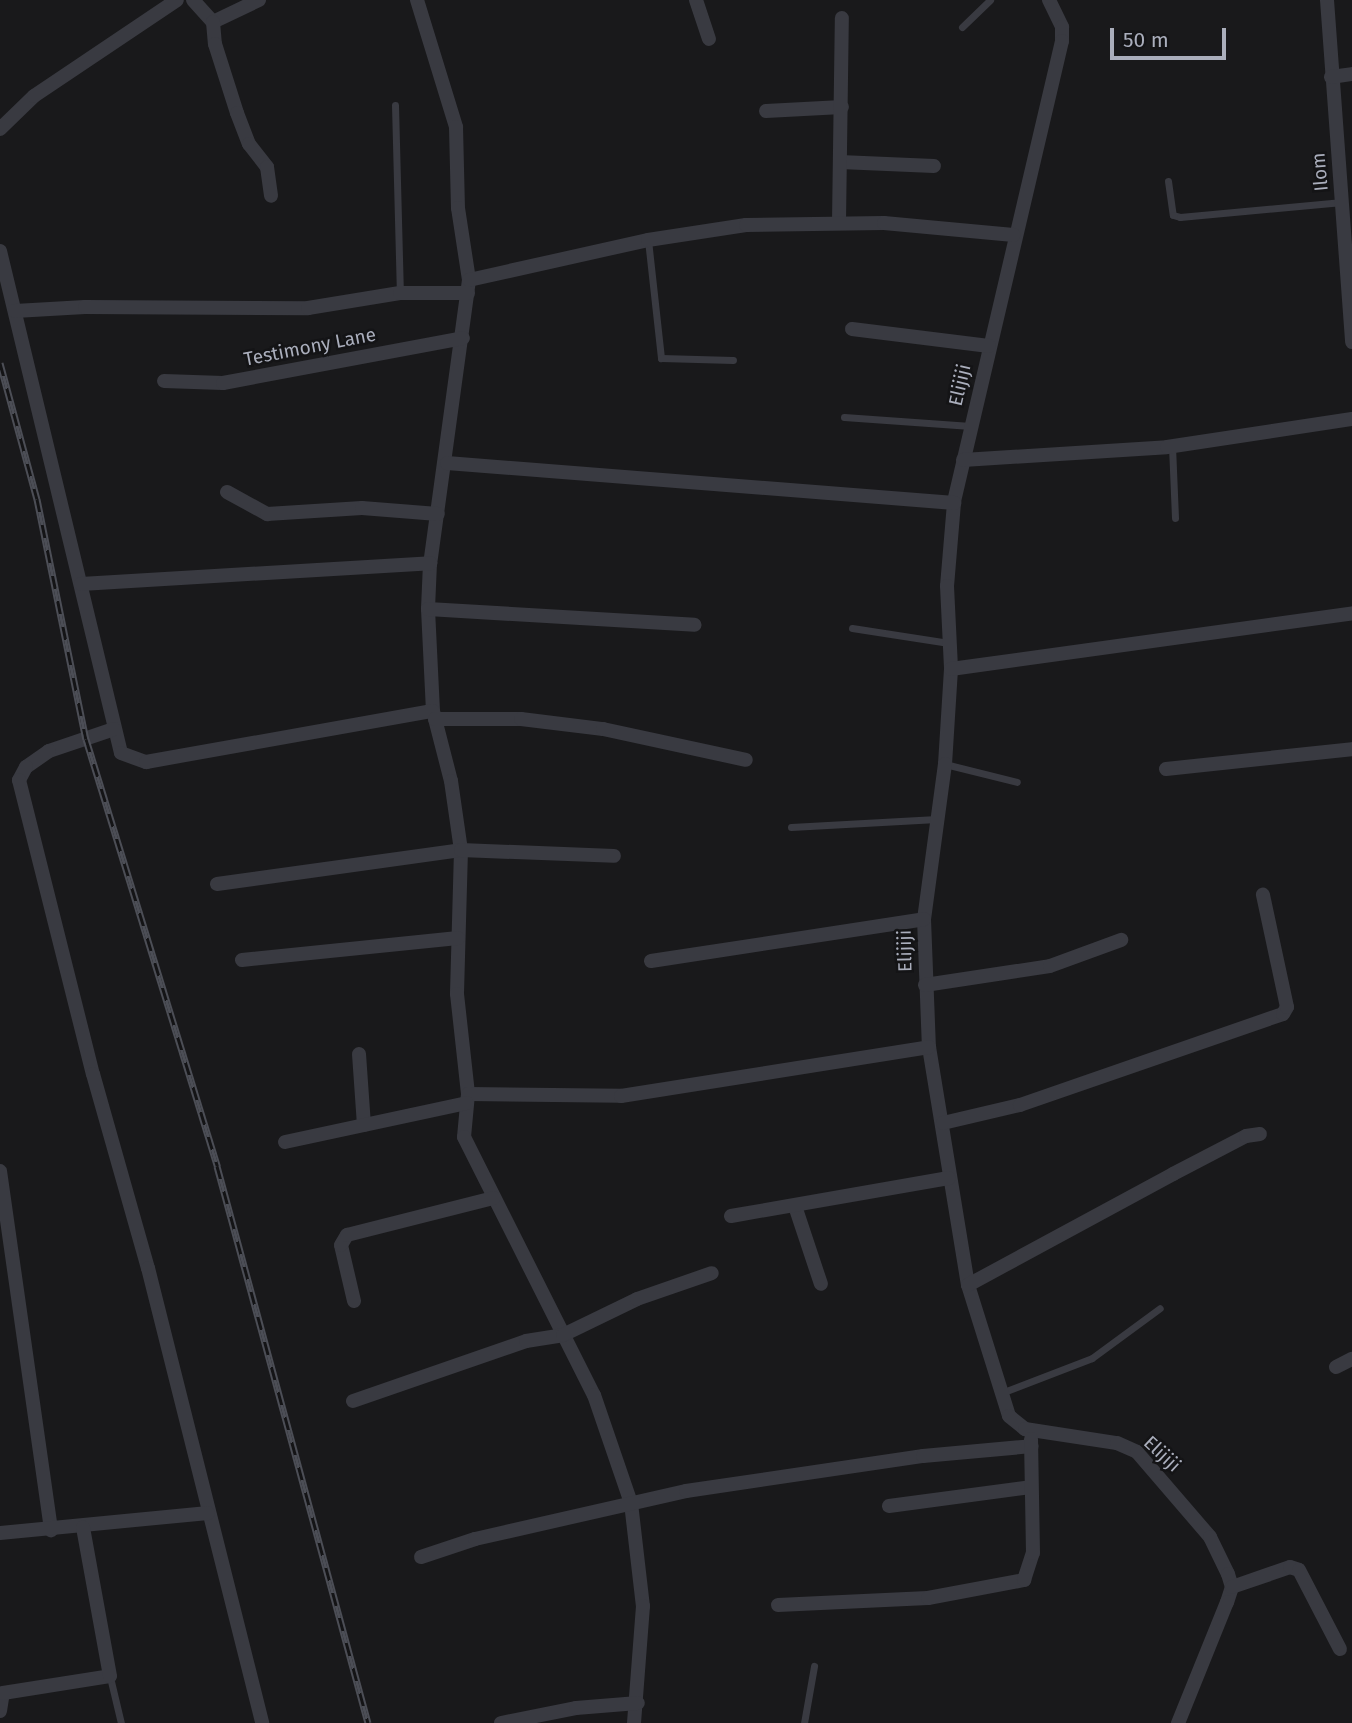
<!DOCTYPE html>
<style>
body{margin:0}
#map{position:relative;width:1352px;height:1723px;overflow:hidden;background:#19191b;font-family:"Fira Sans",sans-serif}
div>[style]{position:absolute}
.service>*{height:7px;margin:-3.5px;padding:0 3.5px;transform-origin:3.5px;border-radius:3.5px;background:#393a41}
.minor>*{height:14px;margin:-7px;padding:0 7px;transform-origin:7px;border-radius:7px;background:#393a41}
.rail>*{height:7px;margin-top:-3.5px;transform-origin:0;background:repeating-linear-gradient(90deg,#141416 0 13px,#4c4e56 0 26px);box-sizing:border-box;border-block:2px solid #4c4e56}
span{translate:-50% -50%;white-space:nowrap;text-align:center;line-height:1.15;-webkit-text-stroke:5px #141416;paint-order:stroke}
.street-label{font-size:19px;color:#aaaebc}
.scale{position:absolute;left:1110px;top:28px;width:116px;height:32px;box-sizing:border-box;border:4px solid #aaaebc;border-top:0;padding-left:9px;font-size:21px;line-height:24px;white-space:nowrap;color:#aaaebc;-webkit-text-stroke:5px #141416;paint-order:stroke}
</style>
<div id="map">
<div class="service">
<i style="left:962px;top:27px;width:39px;rotate:-44deg"></i>
<i style="left:395px;top:105px;width:187px;rotate:88.5deg"></i>
<i style="left:1168px;top:181px;width:34px;rotate:82deg"></i>
<i style="left:1173px;top:215px;width:7px;rotate:16deg"></i>
<i style="left:1180px;top:217px;width:163px;rotate:-5.3deg"></i>
<i style="left:648px;top:240px;width:119px;rotate:83.7deg"></i>
<i style="left:661px;top:358px;width:72px;rotate:1.6deg"></i>
<i style="left:844px;top:417px;width:127px;rotate:4.1deg"></i>
<i style="left:1172px;top:446px;width:72px;rotate:87.6deg"></i>
<i style="left:852px;top:628px;width:98px;rotate:8.8deg"></i>
<i style="left:945px;top:764px;width:74px;rotate:14deg"></i>
<i style="left:791px;top:827px;width:146px;rotate:-3.1deg"></i>
<i style="left:1001px;top:1393px;width:97px;rotate:-21deg"></i>
<i style="left:1092px;top:1358px;width:84px;rotate:-36.3deg"></i>
<i style="left:110px;top:1677px;width:47px;rotate:76.6deg"></i>
<i style="left:804px;top:1723px;width:58px;rotate:-80deg"></i>
</div>
<div class="minor">
<i style="left:193px;top:0;width:30px;rotate:48deg"></i>
<i style="left:213px;top:22px;width:51px;rotate:-25.6deg"></i>
<i style="left:417px;top:0;width:133px;rotate:72.9deg"></i>
<i style="left:456px;top:127px;width:81px;rotate:88.6deg"></i>
<i style="left:458px;top:208px;width:73px;rotate:81.3deg"></i>
<i style="left:469px;top:280px;width:286px;rotate:97.8deg"></i>
<i style="left:430px;top:563px;width:46px;rotate:92.5deg"></i>
<i style="left:428px;top:609px;width:102px;rotate:87.2deg"></i>
<i style="left:433px;top:711px;width:72px;rotate:75.6deg"></i>
<i style="left:451px;top:781px;width:70px;rotate:81.8deg"></i>
<i style="left:461px;top:850px;width:144px;rotate:91.6deg"></i>
<i style="left:457px;top:994px;width:101px;rotate:83.7deg"></i>
<i style="left:468px;top:1094px;width:43px;rotate:95.3deg"></i>
<i style="left:464px;top:1137px;width:289px;rotate:63.3deg"></i>
<i style="left:594px;top:1395px;width:114px;rotate:71.1deg"></i>
<i style="left:631px;top:1503px;width:104px;rotate:83.4deg"></i>
<i style="left:643px;top:1606px;width:117px;rotate:94.4deg"></i>
<i style="left:696px;top:0;width:41px;rotate:71.6deg"></i>
<i style="left:1049px;top:0;width:30px;rotate:64deg"></i>
<i style="left:1062px;top:27px;width:14px;rotate:90deg"></i>
<i style="left:1062px;top:41px;width:474px;rotate:103.2deg"></i>
<i style="left:954px;top:503px;width:83px;rotate:94.8deg"></i>
<i style="left:947px;top:586px;width:83px;rotate:87.2deg"></i>
<i style="left:951px;top:669px;width:95px;rotate:93.6deg"></i>
<i style="left:945px;top:764px;width:156px;rotate:97.7deg"></i>
<i style="left:924px;top:919px;width:128px;rotate:87.8deg"></i>
<i style="left:929px;top:1047px;width:241px;rotate:80.7deg"></i>
<i style="left:968px;top:1285px;width:137px;rotate:72.6deg"></i>
<i style="left:1009px;top:1416px;width:21px;rotate:39deg"></i>
<i style="left:1025px;top:1429px;width:93px;rotate:8.7deg"></i>
<i style="left:1117px;top:1443px;width:22px;rotate:24deg"></i>
<i style="left:1137px;top:1452px;width:112px;rotate:49.3deg"></i>
<i style="left:1210px;top:1537px;width:41px;rotate:64.1deg"></i>
<i style="left:1228px;top:1574px;width:14px;rotate:73deg"></i>
<i style="left:1232px;top:1587px;width:16px;rotate:108deg"></i>
<i style="left:1227px;top:1602px;width:131px;rotate:112deg"></i>
<i style="left:1327px;top:0;width:343px;rotate:85.8deg"></i>
<i style="left:213px;top:22px;width:22px;rotate:85deg"></i>
<i style="left:215px;top:44px;width:72px;rotate:72.3deg"></i>
<i style="left:237px;top:113px;width:33px;rotate:69deg"></i>
<i style="left:249px;top:144px;width:29px;rotate:52deg"></i>
<i style="left:267px;top:167px;width:29px;rotate:82deg"></i>
<i style="left:1331px;top:77px;width:21px;rotate:-8deg"></i>
<i style="left:766px;top:111px;width:76px;rotate:-3deg"></i>
<i style="left:0;top:129px;width:47px;rotate:-44.1deg"></i>
<i style="left:34px;top:96px;width:172px;rotate:-33.9deg"></i>
<i style="left:840px;top:162px;width:94px;rotate:2.4deg"></i>
<i style="left:839px;top:222px;width:204px;rotate:-89.2deg"></i>
<i style="left:0;top:251px;width:516px;rotate:76.45deg"></i>
<i style="left:121px;top:753px;width:27px;rotate:20deg"></i>
<i style="left:146px;top:762px;width:291px;rotate:-10.1deg"></i>
<i style="left:469px;top:280px;width:183px;rotate:-12.6deg"></i>
<i style="left:648px;top:240px;width:99px;rotate:-8.7deg"></i>
<i style="left:746px;top:225px;width:138px;rotate:-0.8deg"></i>
<i style="left:884px;top:223px;width:130px;rotate:5.3deg"></i>
<i style="left:15px;top:311px;width:70px;rotate:-3.3deg"></i>
<i style="left:85px;top:307px;width:223px;rotate:0.3deg"></i>
<i style="left:308px;top:308px;width:93px;rotate:-9.3deg"></i>
<i style="left:400px;top:293px;width:68px"></i>
<i style="left:852px;top:329px;width:138px;rotate:7.1deg"></i>
<i style="left:164px;top:381px;width:59px;rotate:1.9deg"></i>
<i style="left:223px;top:383px;width:244px;rotate:-10.6deg"></i>
<i style="left:963px;top:460px;width:204px;rotate:-3.6deg"></i>
<i style="left:1167px;top:447px;width:187px;rotate:-8.6deg"></i>
<i style="left:447px;top:463px;width:509px;rotate:4.51deg"></i>
<i style="left:227px;top:492px;width:46px;rotate:28.8deg"></i>
<i style="left:267px;top:514px;width:95px;rotate:-3.6deg"></i>
<i style="left:362px;top:508px;width:76px;rotate:4.5deg"></i>
<i style="left:81px;top:584px;width:350px;rotate:-3.4deg"></i>
<i style="left:428px;top:609px;width:267px;rotate:3.4deg"></i>
<i style="left:951px;top:669px;width:405px;rotate:-7.9deg"></i>
<i style="left:435px;top:719px;width:86px"></i>
<i style="left:521px;top:719px;width:83px;rotate:7deg"></i>
<i style="left:603px;top:729px;width:146px;rotate:12.2deg"></i>
<i style="left:114px;top:729px;width:69px;rotate:161.3deg"></i>
<i style="left:49px;top:751px;width:28px;rotate:145deg"></i>
<i style="left:26px;top:767px;width:15px;rotate:118deg"></i>
<i style="left:19px;top:780px;width:303px;rotate:75.9deg"></i>
<i style="left:93px;top:1074px;width:202px;rotate:74.2deg"></i>
<i style="left:148px;top:1268px;width:469px;rotate:75.9deg"></i>
<i style="left:1166px;top:769px;width:187px;rotate:-6.1deg"></i>
<i style="left:217px;top:884px;width:246px;rotate:-7.9deg"></i>
<i style="left:461px;top:850px;width:153px;rotate:2.2deg"></i>
<i style="left:242px;top:960px;width:217px;rotate:-5.8deg"></i>
<i style="left:651px;top:961px;width:276px;rotate:-8.7deg"></i>
<i style="left:925px;top:985px;width:126px;rotate:-8.6deg"></i>
<i style="left:1050px;top:966px;width:76px;rotate:-20.1deg"></i>
<i style="left:359px;top:1054px;width:71px;rotate:86deg"></i>
<i style="left:468px;top:1094px;width:153px;rotate:0.7deg"></i>
<i style="left:621px;top:1096px;width:312px;rotate:-9deg"></i>
<i style="left:943px;top:1123px;width:79px;rotate:-13.2deg"></i>
<i style="left:1020px;top:1105px;width:278px;rotate:-19.1deg"></i>
<i style="left:1283px;top:1014px;width:8px;rotate:-60deg"></i>
<i style="left:1287px;top:1007px;width:115px;rotate:-102.1deg"></i>
<i style="left:285px;top:1142px;width:186px;rotate:-12.1deg"></i>
<i style="left:0;top:1171px;width:363px;rotate:81.9deg"></i>
<i style="left:795px;top:1206px;width:82px;rotate:71.6deg"></i>
<i style="left:731px;top:1216px;width:221px;rotate:-9.9deg"></i>
<i style="left:968px;top:1285px;width:233px;rotate:-28.4deg"></i>
<i style="left:1173px;top:1174px;width:82px;rotate:-27.5deg"></i>
<i style="left:1246px;top:1136px;width:14px;rotate:-8deg"></i>
<i style="left:354px;top:1301px;width:57px;rotate:-103.1deg"></i>
<i style="left:341px;top:1245px;width:12px;rotate:-59deg"></i>
<i style="left:347px;top:1235px;width:151px;rotate:-14.2deg"></i>
<i style="left:1336px;top:1367px;width:18px;rotate:-27deg"></i>
<i style="left:353px;top:1401px;width:183px;rotate:-19.1deg"></i>
<i style="left:526px;top:1341px;width:37px;rotate:-9deg"></i>
<i style="left:563px;top:1335px;width:82px;rotate:-25.9deg"></i>
<i style="left:637px;top:1299px;width:79px;rotate:-19.1deg"></i>
<i style="left:889px;top:1506px;width:143px;rotate:-7.6deg"></i>
<i style="left:0;top:1533px;width:209px;rotate:-5.5deg"></i>
<i style="left:421px;top:1557px;width:57px;rotate:-18.4deg"></i>
<i style="left:475px;top:1539px;width:216px;rotate:-12.8deg"></i>
<i style="left:686px;top:1491px;width:240px;rotate:-8.4deg"></i>
<i style="left:923px;top:1456px;width:109px;rotate:-5.2deg"></i>
<i style="left:1232px;top:1587px;width:61px;rotate:-19deg"></i>
<i style="left:1290px;top:1567px;width:9px;rotate:18deg"></i>
<i style="left:1299px;top:1570px;width:89px;rotate:62.6deg"></i>
<i style="left:778px;top:1605px;width:150px;rotate:-2.7deg"></i>
<i style="left:928px;top:1598px;width:98px;rotate:-10.6deg"></i>
<i style="left:1024px;top:1580px;width:28px;rotate:-72deg"></i>
<i style="left:1033px;top:1553px;width:114px;rotate:-91deg"></i>
<i style="left:0;top:1711px;width:18px;rotate:-81deg"></i>
<i style="left:3px;top:1693px;width:108px;rotate:-9deg"></i>
<i style="left:110px;top:1676px;width:151px;rotate:-100.3deg"></i>
<i style="left:501px;top:1723px;width:76px;rotate:-11.3deg"></i>
<i style="left:576px;top:1708px;width:62px;rotate:-4.6deg"></i>
</div>
<div class="rail">
<i style="left:0;top:363px;width:141px;rotate:74.8deg"></i>
<i style="left:37px;top:499px;width:245px;rotate:78.5deg"></i>
<i style="left:86px;top:739px;width:447px;rotate:72.9deg"></i>
<i style="left:217px;top:1166px;width:577px;rotate:74.83deg"></i>
</div>
<div class="street-label">
<span style="left:1320px;top:172px;rotate:-95deg">Ilom</span>
<span style="left:310px;top:347px;rotate:-11deg">Testimony Lane</span>
<span style="left:960px;top:385px;rotate:-77deg">Elijiji</span>
<span style="left:905px;top:951px;rotate:-91deg">Elijiji</span>
<span style="left:1162px;top:1454px;rotate:43deg">Elijiji</span>
</div>
<div class="scale">50 m</div>
</div>
